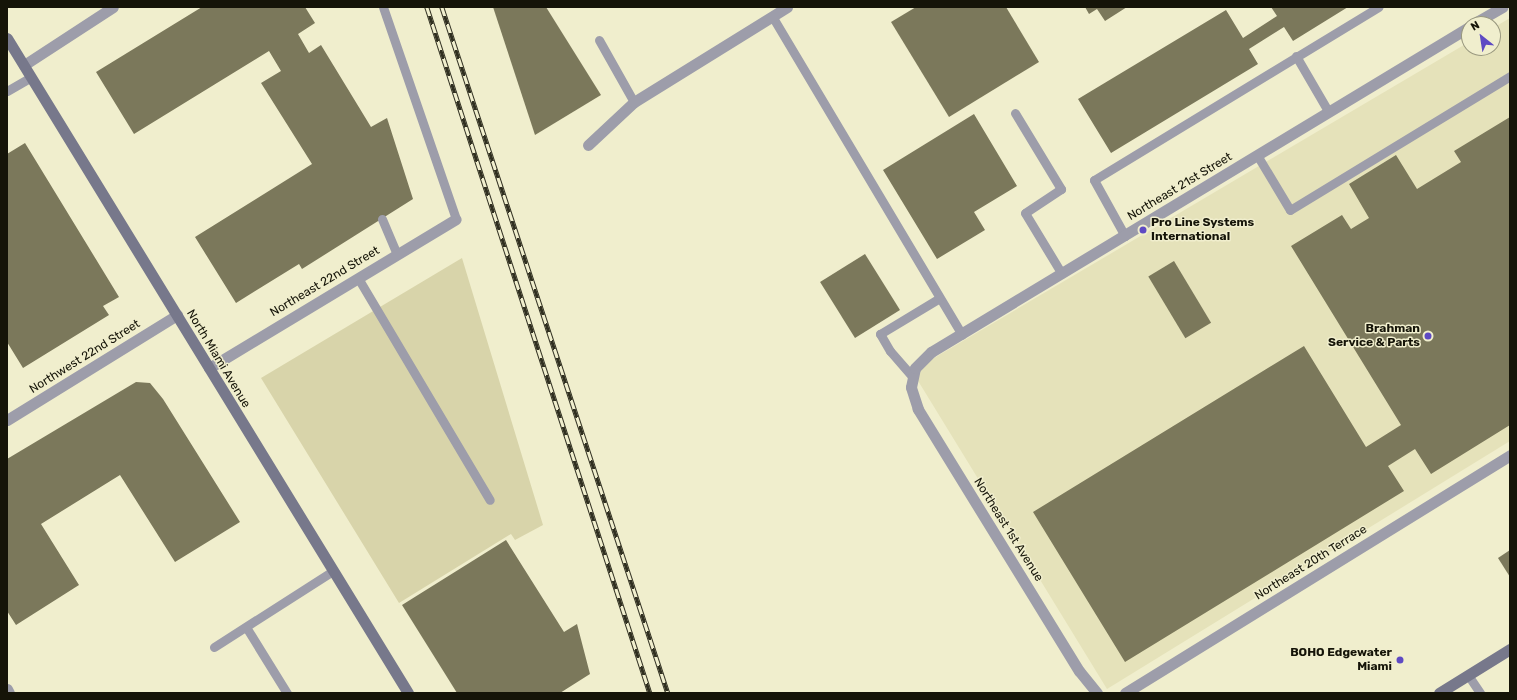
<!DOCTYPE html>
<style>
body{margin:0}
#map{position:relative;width:1517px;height:700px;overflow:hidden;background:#f0eecd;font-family:Rubik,sans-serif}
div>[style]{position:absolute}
.built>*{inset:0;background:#e5e2ba}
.green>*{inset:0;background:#d8d4aa}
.building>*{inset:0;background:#7b785b;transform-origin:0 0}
.service>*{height:9px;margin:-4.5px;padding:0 4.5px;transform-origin:4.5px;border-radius:4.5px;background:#9d9daa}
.minor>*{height:11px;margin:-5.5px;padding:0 5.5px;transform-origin:5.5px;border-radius:5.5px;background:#9d9daa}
.secondary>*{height:11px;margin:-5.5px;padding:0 5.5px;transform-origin:5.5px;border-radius:5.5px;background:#77788b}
.rail>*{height:4.5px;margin-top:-2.25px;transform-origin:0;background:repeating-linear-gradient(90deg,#f0eecd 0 9px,#302f20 0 18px);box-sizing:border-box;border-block:1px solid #302f20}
.dots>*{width:11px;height:11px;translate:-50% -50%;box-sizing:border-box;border:2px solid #f0eecd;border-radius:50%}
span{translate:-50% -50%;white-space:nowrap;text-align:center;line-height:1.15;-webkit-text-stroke:3px #f0eecd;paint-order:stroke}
.street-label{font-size:12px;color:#151408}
.poi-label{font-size:12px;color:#151408;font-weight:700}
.left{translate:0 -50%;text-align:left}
.right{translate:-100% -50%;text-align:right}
.frame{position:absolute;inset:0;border:8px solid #151408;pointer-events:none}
.north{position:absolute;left:1461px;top:16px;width:40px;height:40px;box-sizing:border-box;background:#f0eecd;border:1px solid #98977e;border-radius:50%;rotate:330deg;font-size:11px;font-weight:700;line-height:16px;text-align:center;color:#151408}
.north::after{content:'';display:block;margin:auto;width:14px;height:18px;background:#5e4ac3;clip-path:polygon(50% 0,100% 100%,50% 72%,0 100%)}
</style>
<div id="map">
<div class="built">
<i style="clip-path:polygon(1510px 18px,1510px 441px,1107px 689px,912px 371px,1469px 42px,1469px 48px,1493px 48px,1493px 28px)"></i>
</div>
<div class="green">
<i style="clip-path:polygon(462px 258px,543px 525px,515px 540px,511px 534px,399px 603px,261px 378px)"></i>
</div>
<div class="building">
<i style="clip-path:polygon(202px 7px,305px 7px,315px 23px,298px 34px,309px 53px,321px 45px,371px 127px,387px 118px,413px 199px,302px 269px,299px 264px,236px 303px,195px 237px,312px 164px,261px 83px,281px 71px,269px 51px,134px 134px,96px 72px)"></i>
<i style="clip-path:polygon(493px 7px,546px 7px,601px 95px,535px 135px)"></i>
<i style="clip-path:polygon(916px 7px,1006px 7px,1039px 62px,949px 117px,891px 22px)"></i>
<i style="clip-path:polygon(1085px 7px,1127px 7px,1105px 21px,1097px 9px,1089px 14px)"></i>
<i style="clip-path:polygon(1271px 7px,1348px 7px,1293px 41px,1284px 27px,1249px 49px,1258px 64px,1111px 153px,1078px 99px,1226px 10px,1243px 38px,1277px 16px)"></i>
<i style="clip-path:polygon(974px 114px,1017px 186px,974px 212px,985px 230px,937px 259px,883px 170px)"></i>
<i style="clip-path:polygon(1510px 117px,1510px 425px,1431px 474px,1415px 449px,1388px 466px,1404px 491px,1125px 662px,1033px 512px,1304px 346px,1366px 447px,1401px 425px,1291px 246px,1342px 215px,1351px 229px,1369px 218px,1349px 184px,1396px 155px,1417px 189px,1461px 162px,1454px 151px)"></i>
<i style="clip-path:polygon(25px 143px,119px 297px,103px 306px,109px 315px,23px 368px,7px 342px,7px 154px)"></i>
<i style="left:865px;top:254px;width:66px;height:53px;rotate:58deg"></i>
<i style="left:1174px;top:261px;width:72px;height:30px;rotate:59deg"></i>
<i style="clip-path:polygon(136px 382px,150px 383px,163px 399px,240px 522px,175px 562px,120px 475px,41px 524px,79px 585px,16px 625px,7px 611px,7px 459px)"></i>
<i style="clip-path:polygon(506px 540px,564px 632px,577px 624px,590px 674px,560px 693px,457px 693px,402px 605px)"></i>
<i style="clip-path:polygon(1510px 550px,1510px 577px,1498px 558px)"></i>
</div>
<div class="service">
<i style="left:383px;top:7px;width:224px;rotate:71deg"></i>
<i style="left:772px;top:16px;width:371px;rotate:59.2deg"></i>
<i style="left:599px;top:40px;width:71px;rotate:60.6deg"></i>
<i style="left:1296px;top:56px;width:64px;rotate:59.8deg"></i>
<i style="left:7px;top:91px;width:28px;rotate:-30deg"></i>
<i style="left:1015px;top:113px;width:89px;rotate:58.8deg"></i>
<i style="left:1061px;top:189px;width:43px;rotate:146.3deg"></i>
<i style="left:1025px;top:213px;width:71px;rotate:58.8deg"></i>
<i style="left:1257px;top:155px;width:64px;rotate:59deg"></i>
<i style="left:1290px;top:210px;width:258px;rotate:-31.3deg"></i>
<i style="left:382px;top:219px;width:39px;rotate:67deg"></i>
<i style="left:1125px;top:236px;width:64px;rotate:-119deg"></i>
<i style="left:1094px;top:180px;width:333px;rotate:-31.3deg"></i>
<i style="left:358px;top:278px;width:258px;rotate:59.3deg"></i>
<i style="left:911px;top:375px;width:32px;rotate:-131deg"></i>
<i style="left:890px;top:351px;width:20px;rotate:-120deg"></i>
<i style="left:880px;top:334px;width:68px;rotate:-31.1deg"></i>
<i style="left:246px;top:627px;width:78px;rotate:58.2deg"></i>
<i style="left:214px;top:647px;width:141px;rotate:-32.6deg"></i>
<i style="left:1468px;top:675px;width:22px;rotate:56deg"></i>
</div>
<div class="minor">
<i style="left:1473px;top:24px;width:34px;rotate:-30deg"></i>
<i style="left:24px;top:65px;width:106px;rotate:-33.1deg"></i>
<i style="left:588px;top:145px;width:63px;rotate:-43.1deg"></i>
<i style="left:634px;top:102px;width:180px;rotate:-31.8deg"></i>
<i style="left:209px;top:368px;width:288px;rotate:-31.1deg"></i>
<i style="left:7px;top:420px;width:200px;rotate:-31.7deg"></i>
<i style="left:7px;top:689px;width:4px;rotate:63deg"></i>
<i style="left:1097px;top:693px;width:28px;rotate:-129deg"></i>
<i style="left:1079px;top:671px;width:308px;rotate:-121.6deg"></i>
<i style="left:918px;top:409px;width:23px;rotate:-108deg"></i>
<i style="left:911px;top:387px;width:19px;rotate:-78deg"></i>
<i style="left:915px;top:368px;width:23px;rotate:-45deg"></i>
<i style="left:931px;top:352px;width:629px;rotate:-31.14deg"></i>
<i style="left:1125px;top:693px;width:453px;rotate:-31.7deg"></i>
</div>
<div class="secondary">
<i style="left:7px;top:38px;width:768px;rotate:58.52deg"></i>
<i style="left:1439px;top:693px;width:84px;rotate:-31.8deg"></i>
</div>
<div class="rail">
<i style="left:427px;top:7px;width:721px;rotate:71.99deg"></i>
<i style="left:442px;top:7px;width:722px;rotate:71.77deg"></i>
</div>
<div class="dots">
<i style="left:1143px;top:230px;background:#5e4ac3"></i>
<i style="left:1428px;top:336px;background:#5e4ac3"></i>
<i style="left:1400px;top:660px;background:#5e4ac3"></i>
</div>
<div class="street-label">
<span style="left:1180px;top:187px;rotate:-31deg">Northeast 21st Street</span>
<span style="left:325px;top:282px;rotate:-31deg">Northeast 22nd Street</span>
<span style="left:85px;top:357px;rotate:-32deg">Northwest 22nd Street</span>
<span style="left:218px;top:359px;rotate:59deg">North Miami Avenue</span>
<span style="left:1008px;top:530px;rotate:58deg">Northeast 1st Avenue</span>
<span style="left:1311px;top:563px;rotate:-32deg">Northeast 20th Terrace</span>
</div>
<div class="poi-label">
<span class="left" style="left:1151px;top:230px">Pro Line Systems<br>International</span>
<span class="right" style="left:1420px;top:336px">Brahman<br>Service &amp; Parts</span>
<span class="right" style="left:1392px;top:660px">BOHO Edgewater<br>Miami</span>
</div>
<div class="frame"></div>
<div class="north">N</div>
</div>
